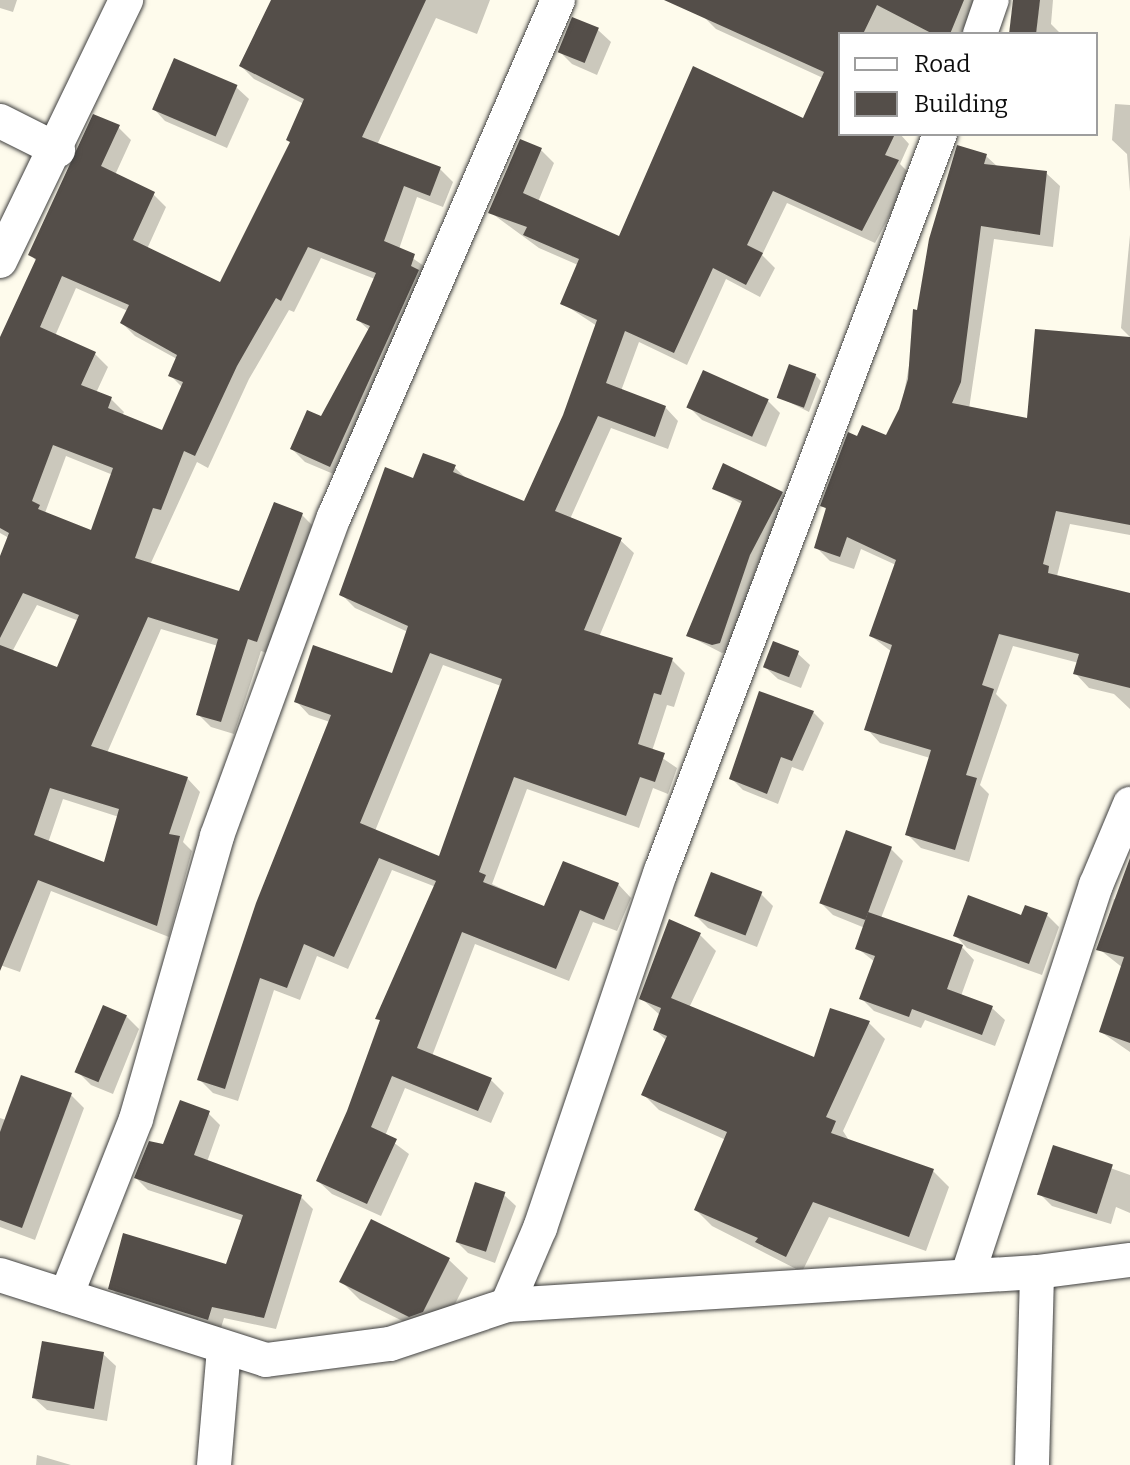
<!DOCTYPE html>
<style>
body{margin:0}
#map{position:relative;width:1130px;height:1465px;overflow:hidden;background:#fefbec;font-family:Bitter,serif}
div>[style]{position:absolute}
.shadow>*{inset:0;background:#0003}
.building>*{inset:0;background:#544e49;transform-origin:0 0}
.roads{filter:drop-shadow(0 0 2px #3f3f3f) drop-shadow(0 0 2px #3f3f3f)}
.minor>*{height:34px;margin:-17px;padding:0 17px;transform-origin:17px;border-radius:17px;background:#fff}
span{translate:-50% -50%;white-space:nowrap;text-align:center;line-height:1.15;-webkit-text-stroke:8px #fff;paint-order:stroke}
.legend{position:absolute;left:838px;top:32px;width:260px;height:104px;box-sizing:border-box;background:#fff;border:2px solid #9e9e9e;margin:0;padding:10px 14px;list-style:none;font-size:24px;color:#0c0c0c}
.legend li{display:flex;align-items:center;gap:16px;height:40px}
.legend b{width:40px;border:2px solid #9e9e9e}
</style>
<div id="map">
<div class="shadow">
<i style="clip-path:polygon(0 0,17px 0,13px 12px,0 8px)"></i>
<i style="clip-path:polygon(evenodd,274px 0,490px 0,477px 34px,436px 18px,377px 145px,440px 169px,453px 182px,443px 207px,417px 197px,399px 249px,427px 268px,343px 478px,305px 462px,292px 449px,322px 419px,370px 331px,358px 320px,375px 279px,321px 258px,294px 312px,289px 310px,249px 379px,208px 468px,197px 462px,150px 565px,240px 593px,302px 515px,315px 528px,270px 654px,261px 651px,234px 734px,211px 727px,198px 714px,218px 646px,161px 629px,107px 753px,187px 778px,200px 792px,183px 842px,192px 851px,169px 937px,51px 891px,20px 972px,0 965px,0 561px,9px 538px,0 533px,0 342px,37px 262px,31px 255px,118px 127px,131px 140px,115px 175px,153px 194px,166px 207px,147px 249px,221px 285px,292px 143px,304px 104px,254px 79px,241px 66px,274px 0,76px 288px,128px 311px,122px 323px,135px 336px,177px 359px,170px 375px,183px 388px,163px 433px,122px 416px,124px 412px,111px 399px,96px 393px,108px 367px,95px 354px,55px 336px,76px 288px,274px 0,66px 456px,113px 475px,92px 533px,45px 513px,66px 456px,274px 0,37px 605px,79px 621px,58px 669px,12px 652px,37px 605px,274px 0,63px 799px,119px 817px,105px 865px,48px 843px,63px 799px)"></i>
<i style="clip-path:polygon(evenodd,710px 0,982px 0,968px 34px,840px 34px,840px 134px,900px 134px,909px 144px,900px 164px,911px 175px,875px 243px,787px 203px,762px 255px,775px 268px,760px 297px,726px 279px,687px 365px,639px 342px,621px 391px,665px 407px,678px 421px,668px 449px,611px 428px,570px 519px,620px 540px,634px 553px,599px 637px,672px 660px,685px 673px,674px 707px,667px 705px,652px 751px,677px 768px,668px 794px,653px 788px,639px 828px,527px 789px,492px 884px,545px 909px,618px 884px,631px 898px,617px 931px,593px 922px,569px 981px,475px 944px,432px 1056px,490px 1079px,504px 1093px,491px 1123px,405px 1088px,385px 1136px,409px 1154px,381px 1216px,332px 1194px,318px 1181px,349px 1111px,382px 1022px,378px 1018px,436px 887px,392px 870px,348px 969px,317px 956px,300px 1000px,274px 990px,238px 1101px,213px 1093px,199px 1079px,330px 722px,309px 715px,296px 701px,393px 676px,408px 632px,355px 608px,342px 595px,414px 480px,454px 467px,468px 480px,525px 504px,565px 416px,597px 326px,562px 303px,578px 265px,539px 248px,490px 212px,541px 150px,554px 163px,538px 202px,620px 239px,804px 121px,823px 78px,716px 29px,703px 16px,710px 0,443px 665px,501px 686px,441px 858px,375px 831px,443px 665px)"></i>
<i style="clip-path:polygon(1015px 0,1053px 0,1051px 24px,1061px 34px,1011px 34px)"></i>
<i style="clip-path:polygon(573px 20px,598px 30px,611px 42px,597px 75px,572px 64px,560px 52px)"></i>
<i style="clip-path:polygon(175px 60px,236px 87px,249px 99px,227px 148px,165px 121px,153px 108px)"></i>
<i style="clip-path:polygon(1115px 104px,1130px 105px,1130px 192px,1127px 154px,1112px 140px)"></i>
<i style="clip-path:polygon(986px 156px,998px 167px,1046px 173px,1060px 186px,1053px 247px,994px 239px,969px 409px,1029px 421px,1130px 339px,1130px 535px,1070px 524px,1057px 576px,1130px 599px,1130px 709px,1114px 694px,1089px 688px,1076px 674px,1079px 663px,1013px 646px,996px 694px,1007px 705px,980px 785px,989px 794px,969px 862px,921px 848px,907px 834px,930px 758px,880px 743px,867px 729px,892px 652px,871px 636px,896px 565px,861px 549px,854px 569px,830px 561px,816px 547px,828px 511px,823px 506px,858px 438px,887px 437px,901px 409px,919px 312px)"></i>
<i style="clip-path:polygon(1130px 235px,1130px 337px,1121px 328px)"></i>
<i style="clip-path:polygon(815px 375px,821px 381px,809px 412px,779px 397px)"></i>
<i style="clip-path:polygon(768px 401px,780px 413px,766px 447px,702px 420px,689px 407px)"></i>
<i style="clip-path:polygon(715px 488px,782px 493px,791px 502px,758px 564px,728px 651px,722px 653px,689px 636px,743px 505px)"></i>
<i style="clip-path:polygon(797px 653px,810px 665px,801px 688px,778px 679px,765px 667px)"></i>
<i style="clip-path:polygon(813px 712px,824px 723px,803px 771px,792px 767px,778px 804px,743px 790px,732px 779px)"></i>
<i style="clip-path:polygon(891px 849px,903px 861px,881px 918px,962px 947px,974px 960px,961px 996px,992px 1008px,1005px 1020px,995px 1046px,925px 1020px,921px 1028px,874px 1011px,861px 998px,875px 962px,857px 948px,865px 928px,833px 915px,820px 902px)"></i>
<i style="clip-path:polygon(761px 894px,773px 906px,757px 947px,708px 928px,696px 916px)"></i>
<i style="clip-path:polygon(1114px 899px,1130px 903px,1130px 1052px,1101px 1032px,1123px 968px,1099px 949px)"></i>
<i style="clip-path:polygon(1047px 915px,1059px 927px,1042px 975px,967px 948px,955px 935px)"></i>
<i style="clip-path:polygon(700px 935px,716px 951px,689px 1008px,816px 1059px,832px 1011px,869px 1023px,885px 1039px,843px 1131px,850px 1142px,933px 1171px,949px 1187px,926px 1251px,829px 1217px,802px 1272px,712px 1226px,696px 1210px,726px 1140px,659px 1110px,643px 1094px,667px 1041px,655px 1030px,661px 1016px,641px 998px)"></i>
<i style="clip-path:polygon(126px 1016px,139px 1029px,113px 1094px,91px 1085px,78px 1072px)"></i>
<i style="clip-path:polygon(71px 1095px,84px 1108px,35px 1240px,0 1227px,0 1118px,6px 1120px)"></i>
<i style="clip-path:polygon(208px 1113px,220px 1125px,207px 1162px,301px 1197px,313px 1209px,276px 1329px,224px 1318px,220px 1331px,123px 1300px,111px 1288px,227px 1266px,243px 1221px,148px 1190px,136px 1178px,164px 1147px)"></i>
<i style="clip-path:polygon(1054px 1148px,1130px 1175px,1130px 1213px,1116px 1207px,1111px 1224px,1052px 1206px,1040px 1194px)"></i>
<i style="clip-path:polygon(503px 1194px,516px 1206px,495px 1263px,468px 1253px,456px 1241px)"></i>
<i style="clip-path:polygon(372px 1221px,449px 1260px,468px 1278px,442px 1330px,429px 1334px,360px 1300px,342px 1282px)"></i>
<i style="clip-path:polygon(103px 1354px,116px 1366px,107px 1421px,47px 1410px,34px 1398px)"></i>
<i style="clip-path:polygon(37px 1455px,71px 1465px,36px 1465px)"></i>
</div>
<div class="building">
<i style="clip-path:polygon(evenodd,271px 0,426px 0,362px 137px,441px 167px,430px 196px,404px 186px,384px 241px,415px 254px,411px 266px,419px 270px,330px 467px,290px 449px,307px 410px,321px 416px,370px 326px,356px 320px,376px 273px,308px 247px,281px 301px,276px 298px,237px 366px,195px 456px,184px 451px,161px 510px,153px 508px,135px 558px,239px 591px,274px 502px,303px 513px,257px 642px,248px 639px,221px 722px,196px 715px,218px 639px,148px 617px,91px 746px,188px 777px,169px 834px,180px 836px,157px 926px,38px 880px,0 971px,0 645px,57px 667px,79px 615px,23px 593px,0 638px,0 556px,9px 533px,0 528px,0 337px,36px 259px,28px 255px,93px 114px,120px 125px,101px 166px,155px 192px,133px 240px,220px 282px,290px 142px,286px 140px,304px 99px,239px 66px,271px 0,62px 276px,129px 305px,120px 323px,177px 355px,168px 376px,183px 382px,162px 430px,108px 408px,112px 397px,81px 385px,96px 352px,40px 327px,62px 276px,271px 0,53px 445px,113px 468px,91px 530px,38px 509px,40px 505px,32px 501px,53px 445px,271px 0,50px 788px,119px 809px,104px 862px,34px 835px,50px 788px)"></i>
<i style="clip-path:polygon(evenodd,664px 0,964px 0,950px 34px,933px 34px,877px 5px,863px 34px,840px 34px,840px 134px,895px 134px,885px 155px,899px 160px,862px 231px,773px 191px,747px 245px,763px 253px,746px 285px,713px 268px,674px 353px,625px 331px,606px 383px,666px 406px,655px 437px,598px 416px,555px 511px,622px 538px,584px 630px,673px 658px,661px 695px,654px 693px,638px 744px,665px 753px,655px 782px,640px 777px,626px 816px,514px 777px,479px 872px,486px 875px,483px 882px,544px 906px,563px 861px,619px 883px,604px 920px,580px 910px,556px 969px,462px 932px,417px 1048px,492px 1078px,478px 1111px,392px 1076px,371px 1127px,397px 1139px,367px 1204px,316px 1181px,347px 1111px,380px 1020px,375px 1019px,436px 881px,379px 858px,334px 957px,304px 944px,287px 988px,260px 978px,225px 1089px,197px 1080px,256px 903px,331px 715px,294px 702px,313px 645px,392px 673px,408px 626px,339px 595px,385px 467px,413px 478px,423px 453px,456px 465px,453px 472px,524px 501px,563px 415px,597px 320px,560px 304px,579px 259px,523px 235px,527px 227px,488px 213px,520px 139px,542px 148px,523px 193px,619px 236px,693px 66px,803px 118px,824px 72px,664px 0,430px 653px,502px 679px,439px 856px,360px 823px,430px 653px)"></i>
<i style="clip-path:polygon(1013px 0,1040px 0,1036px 34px,1009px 34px)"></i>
<i style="left:572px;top:17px;width:29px;height:38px;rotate:22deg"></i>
<i style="left:174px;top:58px;width:69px;height:56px;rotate:23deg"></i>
<i style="clip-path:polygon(957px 145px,987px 154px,984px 164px,1047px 171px,1040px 235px,981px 226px,961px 382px,952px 403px,1027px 418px,1035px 329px,1130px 337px,1130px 525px,1056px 511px,1043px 564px,1049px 566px,1048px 573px,1130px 593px,1130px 688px,1073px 674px,1079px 654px,999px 634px,982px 685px,994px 689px,966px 775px,977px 778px,955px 850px,905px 835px,931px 750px,864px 730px,892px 645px,869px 636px,896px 560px,847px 537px,840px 557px,814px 548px,826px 508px,820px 506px,848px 432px,857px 436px,862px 425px,886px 435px,899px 409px,908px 379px,913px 309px,917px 310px,929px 239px)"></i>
<i style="left:789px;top:364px;width:29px;height:36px;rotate:20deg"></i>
<i style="left:703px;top:370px;width:72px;height:41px;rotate:24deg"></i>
<i style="clip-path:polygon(723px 463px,783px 492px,750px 555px,720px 643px,712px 645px,686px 636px,742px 501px,712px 489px)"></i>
<i style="left:773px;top:641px;width:28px;height:28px;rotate:21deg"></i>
<i style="clip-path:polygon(759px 691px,814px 711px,792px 761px,781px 757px,767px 794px,729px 779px)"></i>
<i style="left:846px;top:830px;width:49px;height:78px;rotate:20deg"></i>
<i style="clip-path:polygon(1130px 858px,1130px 1043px,1099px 1032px,1124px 957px,1096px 950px)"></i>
<i style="left:711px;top:872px;width:55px;height:47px;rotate:21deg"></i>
<i style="clip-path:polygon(968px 895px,1021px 915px,1025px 905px,1048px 913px,1029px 964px,953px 936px)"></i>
<i style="clip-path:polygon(868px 912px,963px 945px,947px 989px,993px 1006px,982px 1035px,912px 1009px,909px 1017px,859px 999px,875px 956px,855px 949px)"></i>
<i style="clip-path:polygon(669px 919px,701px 933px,671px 998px,814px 1057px,830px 1008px,870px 1021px,826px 1117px,836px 1121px,831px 1133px,934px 1169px,909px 1237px,813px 1202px,786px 1257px,755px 1242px,758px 1238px,694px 1210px,727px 1132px,641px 1095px,667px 1036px,653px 1030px,661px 1008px,639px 999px)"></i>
<i style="left:103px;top:1005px;width:26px;height:73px;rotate:23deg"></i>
<i style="clip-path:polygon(21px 1075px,72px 1093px,22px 1228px,0 1220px,0 1132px)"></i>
<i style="clip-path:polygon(180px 1100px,210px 1111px,194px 1155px,302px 1195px,264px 1318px,212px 1307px,208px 1320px,108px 1289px,123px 1233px,226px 1264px,243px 1215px,134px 1178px,149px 1141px,163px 1144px)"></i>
<i style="left:1053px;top:1145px;width:63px;height:52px;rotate:18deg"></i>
<i style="left:475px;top:1182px;width:32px;height:63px;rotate:18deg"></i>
<i style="clip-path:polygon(371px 1219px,450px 1258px,423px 1312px,409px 1317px,339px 1282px)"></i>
<i style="left:42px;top:1341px;width:63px;height:58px;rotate:10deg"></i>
</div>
<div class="roads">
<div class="minor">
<i style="left:980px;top:34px;width:36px;rotate:-71deg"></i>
<i style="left:0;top:121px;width:65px;rotate:26.6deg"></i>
<i style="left:0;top:261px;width:290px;rotate:-64.2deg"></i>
<i style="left:968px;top:1274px;width:410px;rotate:-71.8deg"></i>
<i style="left:1096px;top:885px;width:88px;rotate:-67.2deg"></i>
<i style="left:0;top:1275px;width:279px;rotate:17.7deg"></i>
<i style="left:266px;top:1360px;width:125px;rotate:-7.4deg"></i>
<i style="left:390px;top:1344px;width:123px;rotate:-18.4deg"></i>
<i style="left:507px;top:1305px;width:531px;rotate:-3.56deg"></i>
<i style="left:1037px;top:1272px;width:94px;rotate:-7.4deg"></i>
<i style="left:66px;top:1296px;width:190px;rotate:-68.4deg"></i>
<i style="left:136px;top:1119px;width:294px;rotate:-74deg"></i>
<i style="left:217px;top:836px;width:340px;rotate:-69.9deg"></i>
<i style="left:334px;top:517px;width:563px;rotate:-66.57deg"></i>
<i style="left:507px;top:1305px;width:84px;rotate:-66.8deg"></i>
<i style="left:540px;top:1228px;width:377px;rotate:-71.3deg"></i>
<i style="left:661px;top:871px;width:788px;rotate:-69.27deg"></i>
<i style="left:214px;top:1465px;width:116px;rotate:-85.1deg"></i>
<i style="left:1032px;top:1465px;width:193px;rotate:-88.5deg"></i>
</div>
</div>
<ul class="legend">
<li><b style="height:10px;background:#fff"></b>Road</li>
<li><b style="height:22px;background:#544e49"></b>Building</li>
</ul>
</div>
